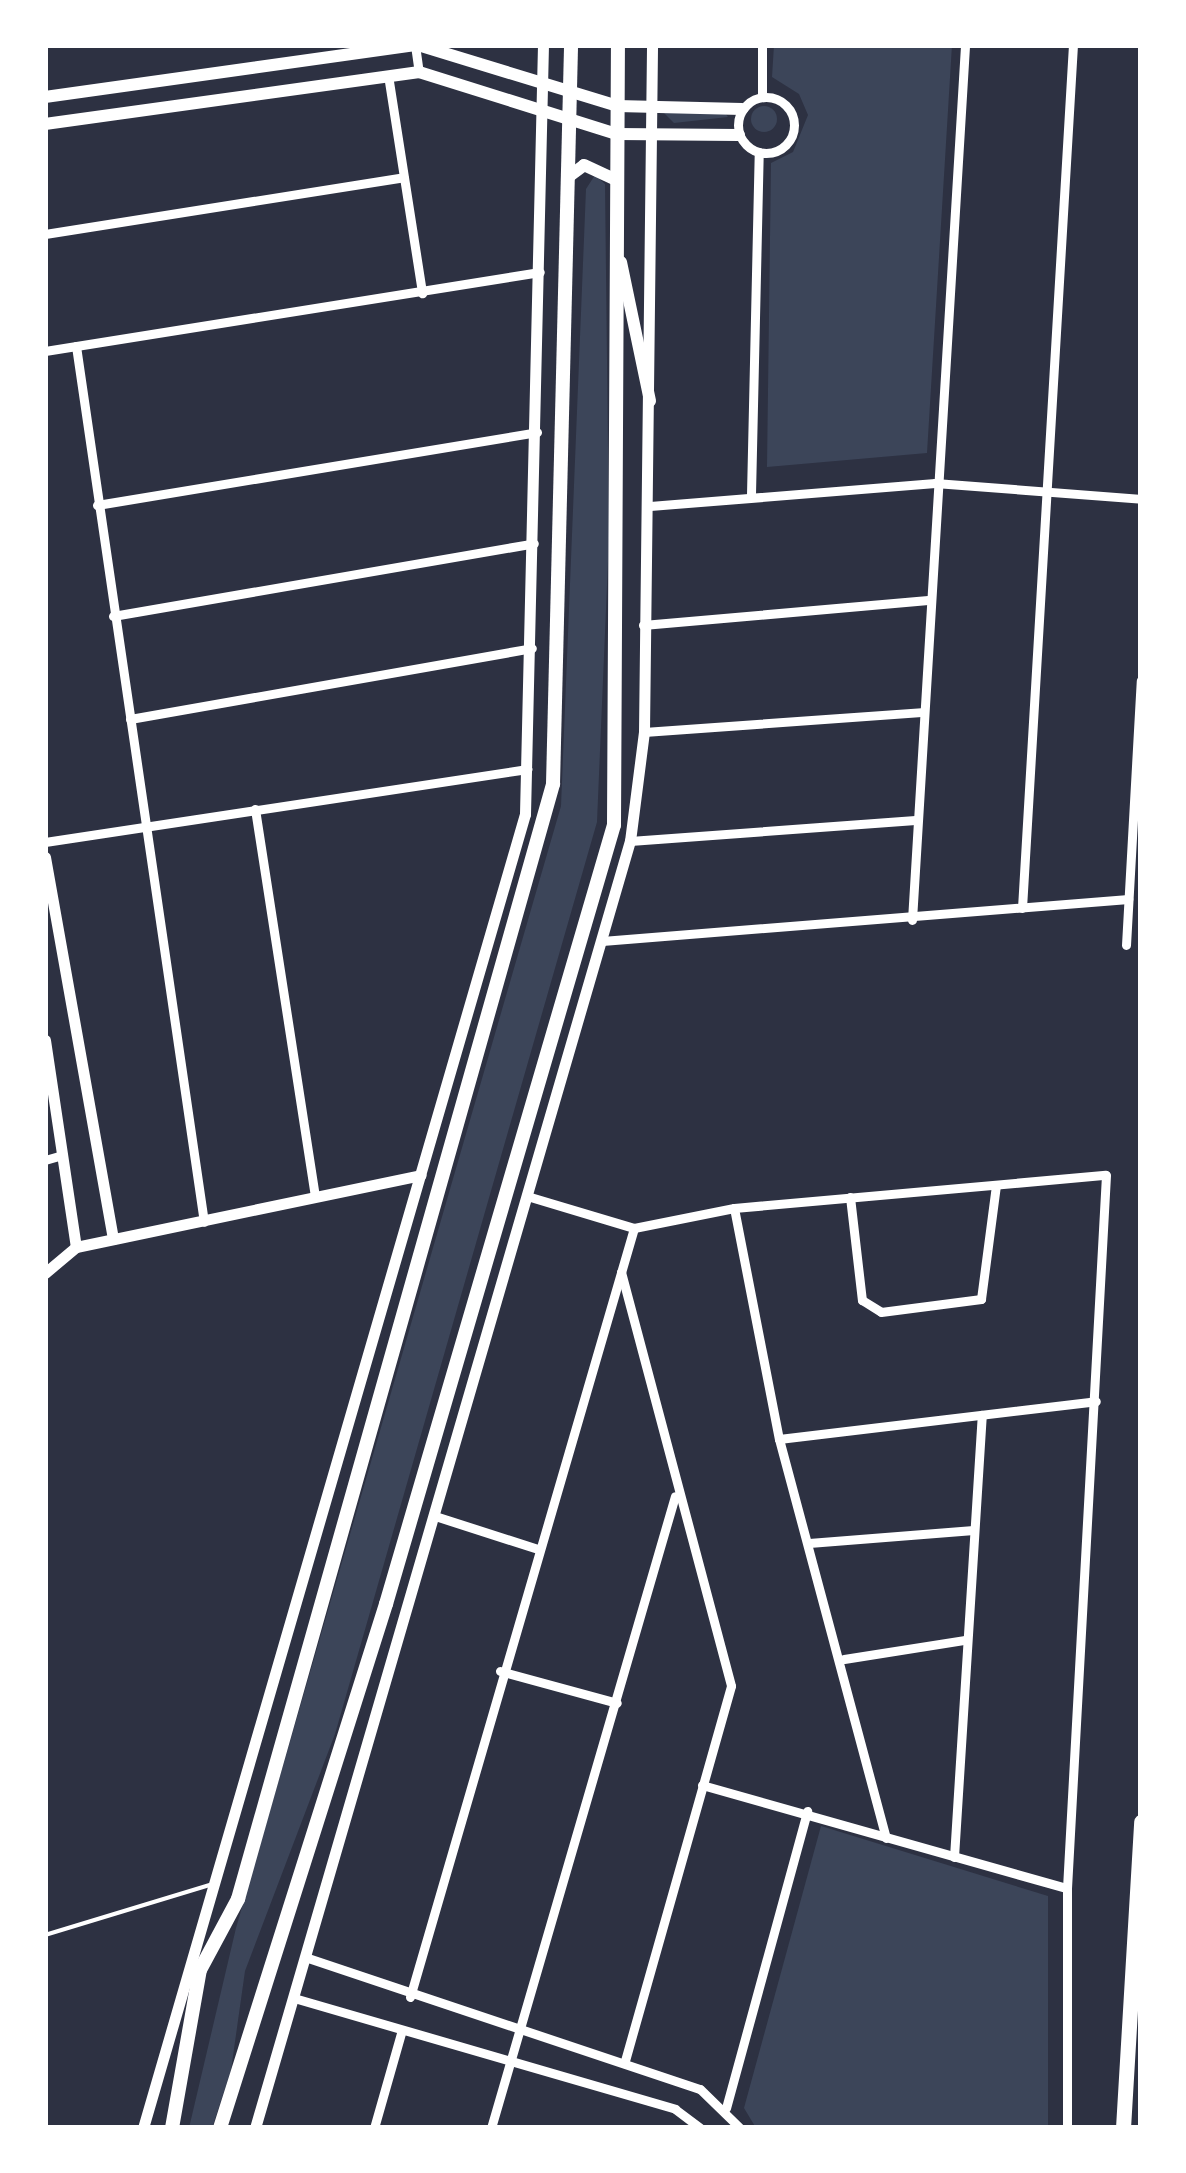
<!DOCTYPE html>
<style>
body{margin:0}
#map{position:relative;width:1186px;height:2173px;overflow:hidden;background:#2d3142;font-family:"Space Grotesk",sans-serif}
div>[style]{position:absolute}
.green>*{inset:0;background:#3c4559}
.round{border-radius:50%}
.service>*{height:4px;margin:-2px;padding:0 2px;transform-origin:2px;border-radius:2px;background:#fff}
.minor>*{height:9px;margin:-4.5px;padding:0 4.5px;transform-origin:4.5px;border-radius:4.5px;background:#fff}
.minor>.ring{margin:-4.5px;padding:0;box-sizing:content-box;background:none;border:9px solid #fff;border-radius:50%}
.tertiary>*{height:11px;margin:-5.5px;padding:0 5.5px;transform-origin:5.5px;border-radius:5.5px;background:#fff}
.secondary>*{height:12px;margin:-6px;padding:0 6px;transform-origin:6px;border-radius:6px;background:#fff}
.primary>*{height:14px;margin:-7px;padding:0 7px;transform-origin:7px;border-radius:7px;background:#fff}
.motorway>*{height:15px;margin:-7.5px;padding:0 7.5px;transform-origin:7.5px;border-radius:7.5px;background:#fff}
span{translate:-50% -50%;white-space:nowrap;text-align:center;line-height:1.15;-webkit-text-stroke:9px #fff;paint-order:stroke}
.frame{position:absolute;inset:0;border:48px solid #fff;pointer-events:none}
</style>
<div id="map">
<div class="green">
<i style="clip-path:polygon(774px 45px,952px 45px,927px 453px,767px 467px,771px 163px,793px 152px,808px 115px,799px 94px,772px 77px)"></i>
<i class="round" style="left:751px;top:106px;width:26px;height:26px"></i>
<i style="clip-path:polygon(664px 113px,725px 113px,728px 117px,674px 123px)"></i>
<i style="clip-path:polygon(595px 175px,605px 184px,609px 538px,597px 822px,335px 1734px,245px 1971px,231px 2070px,212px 2128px,189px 2128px,236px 1928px,561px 806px,586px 189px)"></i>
<i style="clip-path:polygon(821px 1826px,1048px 1896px,1048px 2128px,756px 2128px,744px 2108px)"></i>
</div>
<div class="service">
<i style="left:45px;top:1935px;width:172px;rotate:-16.9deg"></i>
</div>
<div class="minor">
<i style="left:415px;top:45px;width:27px;rotate:82deg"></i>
<i style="left:388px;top:75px;width:221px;rotate:81.1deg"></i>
<i class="ring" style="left:738px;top:97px;width:47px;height:47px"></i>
<i style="left:762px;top:97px;width:52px;rotate:-90deg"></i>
<i style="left:45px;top:234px;width:363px;rotate:-9deg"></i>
<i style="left:76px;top:346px;width:885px;rotate:81.69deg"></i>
<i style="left:45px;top:351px;width:501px;rotate:-9.07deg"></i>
<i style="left:751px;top:494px;width:342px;rotate:-88.7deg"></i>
<i style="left:97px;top:505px;width:446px;rotate:-9.4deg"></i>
<i style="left:650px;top:506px;width:286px;rotate:-4.6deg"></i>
<i style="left:935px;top:483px;width:207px;rotate:4.4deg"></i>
<i style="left:113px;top:616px;width:427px;rotate:-9.8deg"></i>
<i style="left:643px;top:625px;width:286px;rotate:-5deg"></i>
<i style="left:130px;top:719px;width:408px;rotate:-10deg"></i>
<i style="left:644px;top:732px;width:278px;rotate:-4.1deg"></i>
<i style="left:255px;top:809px;width:391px;rotate:81.2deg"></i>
<i style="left:630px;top:841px;width:286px;rotate:-4.2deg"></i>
<i style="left:45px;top:842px;width:488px;rotate:-8.6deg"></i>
<i style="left:1022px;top:908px;width:865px;rotate:-86.62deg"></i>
<i style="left:912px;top:920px;width:877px;rotate:-86.53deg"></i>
<i style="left:602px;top:941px;width:528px;rotate:-4.57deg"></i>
<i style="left:1126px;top:945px;width:265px;rotate:-86.8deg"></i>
<i style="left:45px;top:1160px;width:18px;rotate:-16deg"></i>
<i style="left:527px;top:1196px;width:112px;rotate:16.7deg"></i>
<i style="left:634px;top:1228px;width:102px;rotate:-11.3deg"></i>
<i style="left:734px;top:1208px;width:373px;rotate:-5.1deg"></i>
<i style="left:1106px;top:1175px;width:714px;rotate:93.13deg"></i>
<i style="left:1067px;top:1888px;width:240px;rotate:90deg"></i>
<i style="left:850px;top:1197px;width:104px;rotate:83.4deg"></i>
<i style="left:862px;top:1300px;width:22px;rotate:32deg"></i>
<i style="left:881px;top:1312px;width:101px;rotate:-7.4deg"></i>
<i style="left:981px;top:1299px;width:115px;rotate:-82.5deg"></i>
<i style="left:734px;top:1208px;width:235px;rotate:79deg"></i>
<i style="left:779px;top:1439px;width:413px;rotate:75deg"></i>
<i style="left:621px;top:1272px;width:428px;rotate:75.1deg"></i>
<i style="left:731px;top:1686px;width:392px;rotate:105.8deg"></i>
<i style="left:779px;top:1439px;width:319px;rotate:-6.8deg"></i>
<i style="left:435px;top:1516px;width:108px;rotate:17.8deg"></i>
<i style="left:809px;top:1543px;width:165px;rotate:-4.5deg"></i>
<i style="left:844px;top:1659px;width:121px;rotate:-9deg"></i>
<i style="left:500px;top:1671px;width:121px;rotate:15.3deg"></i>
<i style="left:702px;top:1785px;width:379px;rotate:15.8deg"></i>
<i style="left:954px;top:1857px;width:443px;rotate:-86.4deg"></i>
<i style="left:305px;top:1957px;width:416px;rotate:18.5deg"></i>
<i style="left:700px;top:2089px;width:56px;rotate:44.3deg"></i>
<i style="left:410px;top:1997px;width:801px;rotate:-73.76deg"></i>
<i style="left:294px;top:1998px;width:397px;rotate:16.2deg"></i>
<i style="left:675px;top:2109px;width:31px;rotate:37deg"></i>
<i style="left:726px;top:2108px;width:308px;rotate:-74.7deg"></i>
<i style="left:374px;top:2128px;width:102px;rotate:-74.1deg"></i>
<i style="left:491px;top:2128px;width:658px;rotate:-73.77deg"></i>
</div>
<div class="tertiary">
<i style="left:45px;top:857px;width:388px;rotate:79.9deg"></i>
<i style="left:45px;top:1040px;width:209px;rotate:81.5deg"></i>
<i style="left:45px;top:1273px;width:40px;rotate:-40deg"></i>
<i style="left:76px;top:1247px;width:352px;rotate:-11.8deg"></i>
<i style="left:143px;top:2128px;width:1368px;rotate:-73.79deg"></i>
<i style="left:525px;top:814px;width:769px;rotate:-88.66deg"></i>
<i style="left:255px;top:2128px;width:1341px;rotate:-73.76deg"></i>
<i style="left:630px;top:841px;width:110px;rotate:-82.7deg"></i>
<i style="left:644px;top:732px;width:687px;rotate:-89.33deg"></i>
</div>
<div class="secondary">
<i style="left:418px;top:45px;width:208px;rotate:17deg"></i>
<i style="left:617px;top:106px;width:125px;rotate:1.4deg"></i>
<i style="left:45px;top:97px;width:372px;rotate:-8deg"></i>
<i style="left:45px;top:124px;width:378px;rotate:-7.9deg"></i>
<i style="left:419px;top:72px;width:207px;rotate:17.4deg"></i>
<i style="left:617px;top:134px;width:122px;rotate:0.5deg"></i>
<i style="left:567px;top:178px;width:21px;rotate:-37deg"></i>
<i style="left:584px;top:165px;width:35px;rotate:25deg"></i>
<i style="left:621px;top:262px;width:142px;rotate:78.2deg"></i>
</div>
<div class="primary">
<i style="left:172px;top:2128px;width:160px;rotate:-80deg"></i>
<i style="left:200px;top:1970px;width:81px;rotate:-61.8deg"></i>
<i style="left:238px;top:1899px;width:1159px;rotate:-74.22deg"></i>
<i style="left:553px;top:784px;width:739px;rotate:-88.6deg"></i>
<i style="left:220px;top:2128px;width:550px;rotate:-72.42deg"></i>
<i style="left:386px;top:1604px;width:812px;rotate:-73.69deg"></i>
<i style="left:614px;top:825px;width:780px;rotate:-89.71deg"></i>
</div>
<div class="motorway">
<i style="left:1123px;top:2128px;width:307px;rotate:-86.6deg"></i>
</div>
<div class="frame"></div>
</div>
